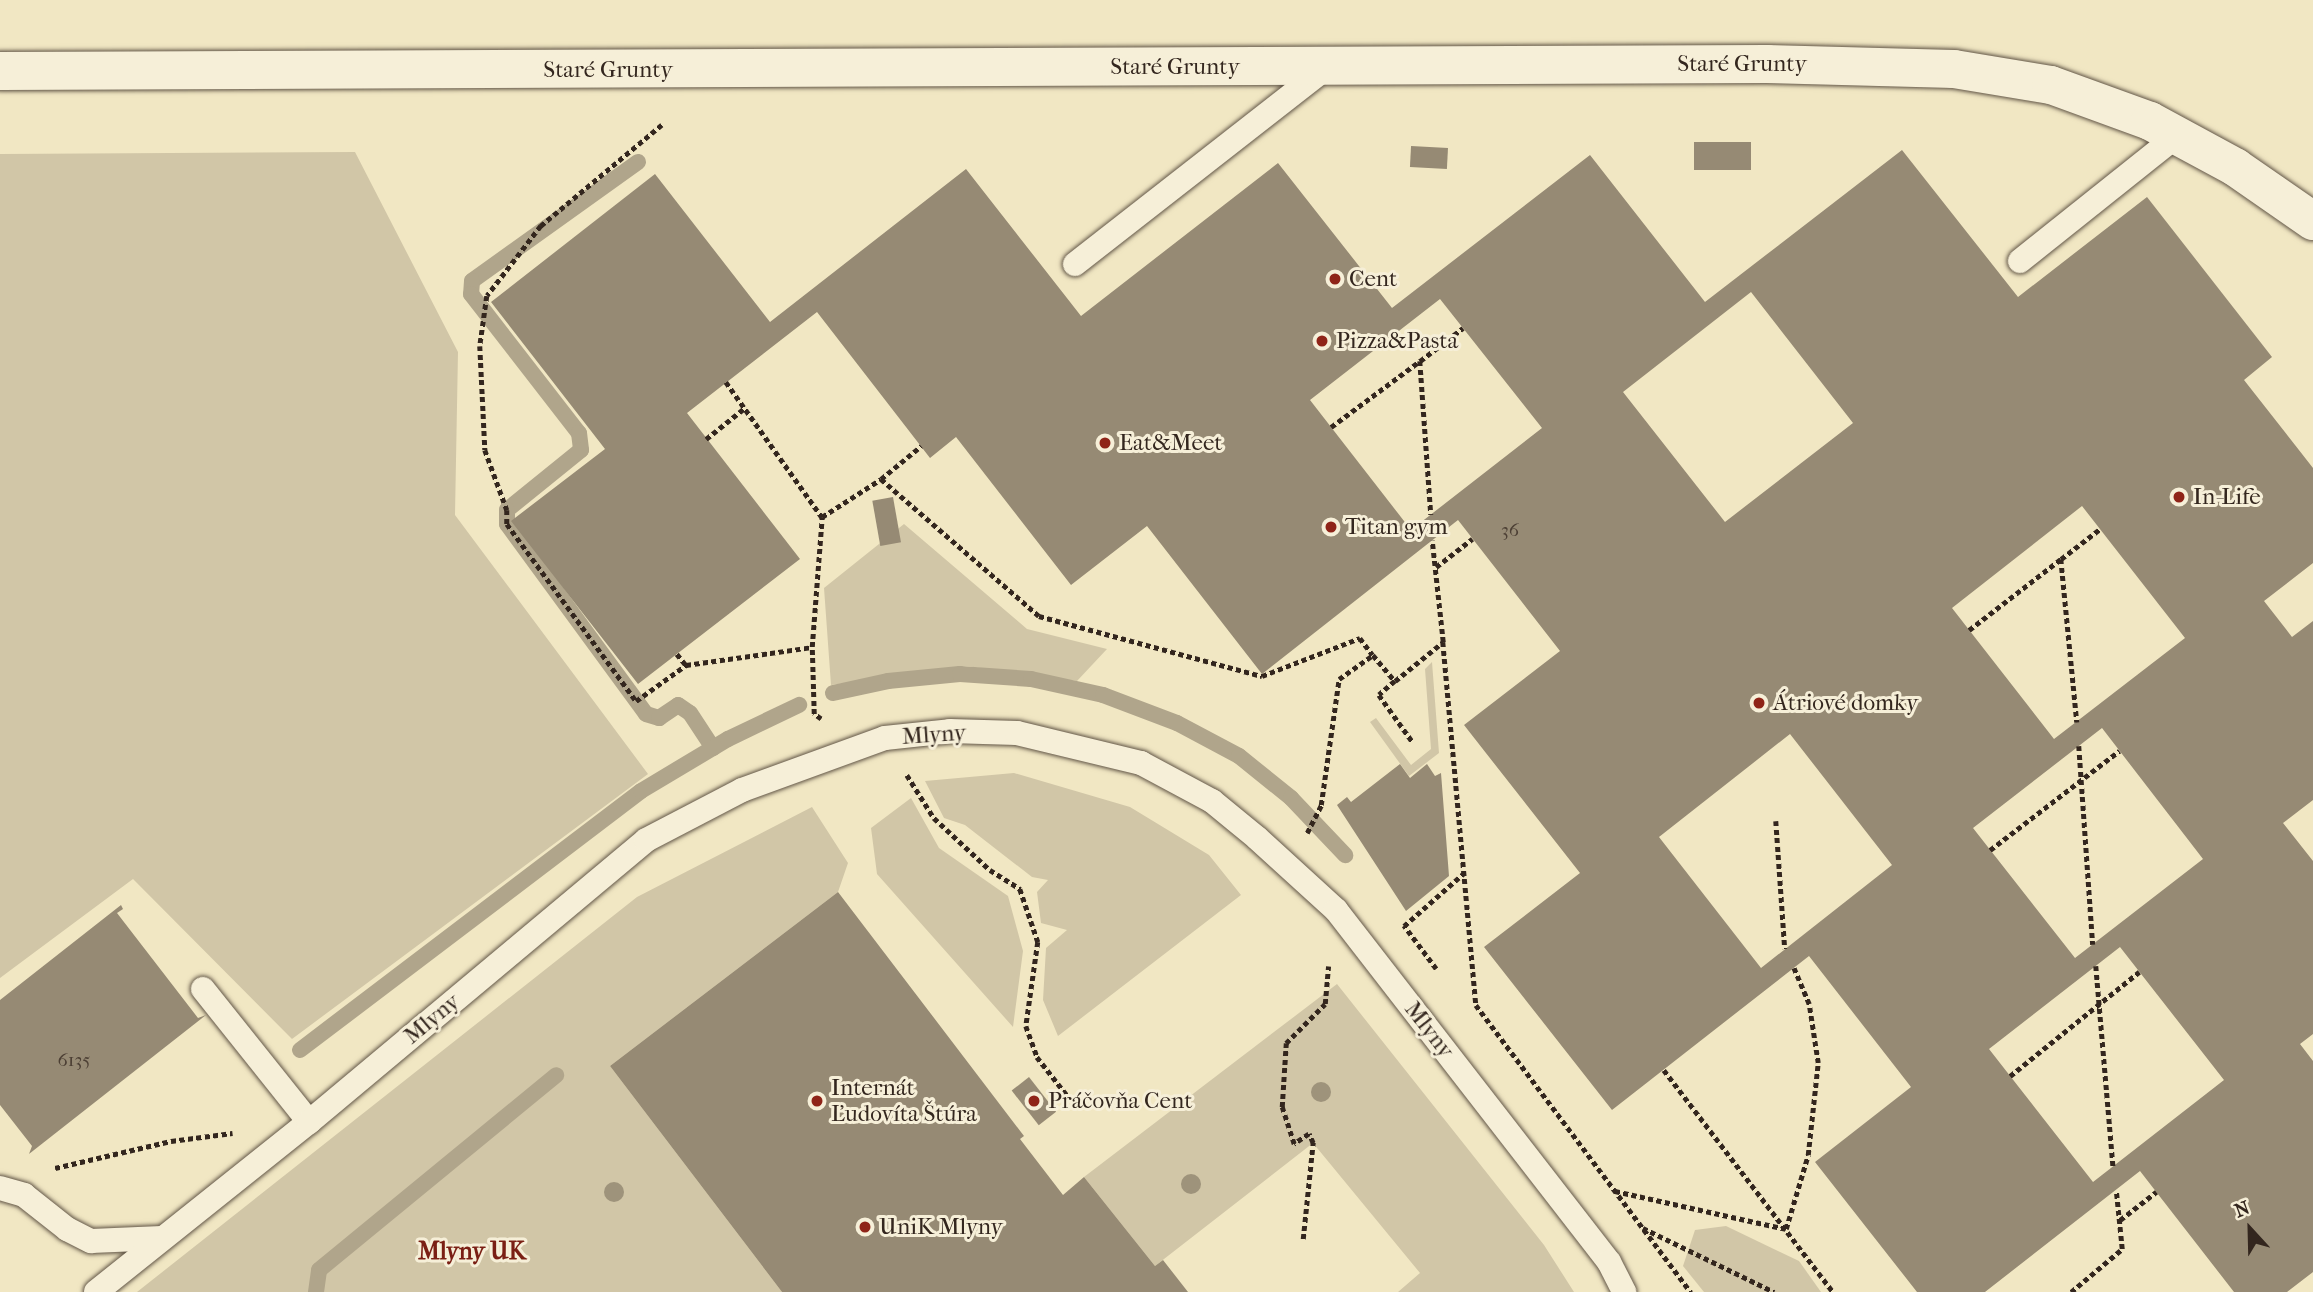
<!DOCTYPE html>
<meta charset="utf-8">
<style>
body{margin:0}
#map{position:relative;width:2313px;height:1292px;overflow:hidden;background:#f1e7c3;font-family:"IM FELL French Canon",serif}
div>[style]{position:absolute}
.green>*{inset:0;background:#d1c6a7}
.stream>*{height:16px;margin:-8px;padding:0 8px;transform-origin:8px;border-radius:8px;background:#b0a58b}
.building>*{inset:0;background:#968a74;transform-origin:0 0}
.path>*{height:4.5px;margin-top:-2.25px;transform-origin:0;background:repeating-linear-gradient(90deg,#33261e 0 5px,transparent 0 8.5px)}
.roads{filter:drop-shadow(0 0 2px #625647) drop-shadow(0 0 2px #625647)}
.service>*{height:24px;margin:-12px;padding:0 12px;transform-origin:12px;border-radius:12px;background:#f6efd8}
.minor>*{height:38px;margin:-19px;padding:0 19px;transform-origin:19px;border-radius:19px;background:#f6efd8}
.trees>*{width:20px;height:20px;margin:-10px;border-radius:50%;background:#9e937b}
.dots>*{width:19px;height:19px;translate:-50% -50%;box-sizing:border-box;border:4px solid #f6efd8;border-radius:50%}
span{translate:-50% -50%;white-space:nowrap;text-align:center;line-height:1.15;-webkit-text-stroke:6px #f6efd8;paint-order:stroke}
.number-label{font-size:19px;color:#4c3f34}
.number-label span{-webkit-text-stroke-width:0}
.street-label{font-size:23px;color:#33261e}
.poi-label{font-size:23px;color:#33261e}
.left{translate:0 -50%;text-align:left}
.neighbourhood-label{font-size:24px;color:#7a1f14;font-weight:700}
.north{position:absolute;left:2215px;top:1194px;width:70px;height:70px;-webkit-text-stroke:5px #f6efd8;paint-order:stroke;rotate:338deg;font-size:19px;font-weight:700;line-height:28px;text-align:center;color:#33261e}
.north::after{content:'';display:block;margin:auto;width:24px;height:32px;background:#33261e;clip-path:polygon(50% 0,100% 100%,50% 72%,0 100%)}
</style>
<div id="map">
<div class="green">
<i style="clip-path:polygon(355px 152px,458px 352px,455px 515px,648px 774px,292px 1039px,133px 879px,0 978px,0 154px)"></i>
<i style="clip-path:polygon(904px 524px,1027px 629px,1107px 649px,1077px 681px,966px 666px,831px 685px,824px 588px)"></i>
<i style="clip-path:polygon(1432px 662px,1439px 753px,1409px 776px,1370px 722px,1376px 718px,1411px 765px,1431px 749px,1425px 669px)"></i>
<i style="clip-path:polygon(1014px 773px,1130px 807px,1209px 855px,1241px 895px,1058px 1036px,1043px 1000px,1046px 948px,1067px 930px,1041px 923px,1037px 892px,1048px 880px,1032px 877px,965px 825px,944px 818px,925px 781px)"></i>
<i style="clip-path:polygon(911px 798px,939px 848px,1008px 896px,1023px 951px,1013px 1027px,877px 874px,871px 828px)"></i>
<i style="clip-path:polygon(812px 807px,848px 863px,838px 892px,610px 1066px,782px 1292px,137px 1292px,637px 897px)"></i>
<i style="clip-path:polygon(1337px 984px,1544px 1245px,1574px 1292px,1398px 1292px,1420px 1273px,1313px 1143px,1155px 1266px,1084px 1177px)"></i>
<i style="clip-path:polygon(1726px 1226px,1799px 1261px,1821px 1292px,1704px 1292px,1683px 1266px,1695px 1230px)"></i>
</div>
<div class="stream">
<i style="left:638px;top:162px;width:204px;rotate:144.4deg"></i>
<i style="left:472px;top:281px;width:13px;rotate:94deg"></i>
<i style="left:471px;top:294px;width:176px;rotate:52.2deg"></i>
<i style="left:579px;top:433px;width:17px;rotate:83deg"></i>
<i style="left:581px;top:450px;width:95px;rotate:141deg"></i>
<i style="left:507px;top:510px;width:14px;rotate:90deg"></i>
<i style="left:507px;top:524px;width:235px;rotate:53.8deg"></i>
<i style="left:646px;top:714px;width:14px;rotate:17deg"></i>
<i style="left:659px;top:718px;width:23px;rotate:-34deg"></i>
<i style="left:678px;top:705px;width:14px;rotate:34deg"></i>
<i style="left:690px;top:713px;width:42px;rotate:56.7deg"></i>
<i style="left:833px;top:693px;width:56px;rotate:-12.3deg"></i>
<i style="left:888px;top:681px;width:72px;rotate:-5.6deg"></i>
<i style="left:960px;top:674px;width:71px;rotate:4deg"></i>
<i style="left:1031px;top:679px;width:74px;rotate:12.5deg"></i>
<i style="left:1103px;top:695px;width:79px;rotate:20.7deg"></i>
<i style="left:1177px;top:723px;width:70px;rotate:28deg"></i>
<i style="left:1239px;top:756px;width:67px;rotate:38.9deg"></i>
<i style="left:1291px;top:798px;width:79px;rotate:46.5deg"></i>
<i style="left:300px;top:1050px;width:428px;rotate:-37.2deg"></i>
<i style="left:641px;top:791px;width:101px;rotate:-30.9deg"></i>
<i style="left:728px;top:739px;width:79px;rotate:-25.6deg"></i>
<i style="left:316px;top:1292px;width:22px;rotate:-82deg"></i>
<i style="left:319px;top:1270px;width:307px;rotate:-39.4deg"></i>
</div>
<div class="building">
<i style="left:1751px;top:142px;width:28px;height:57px;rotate:90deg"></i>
<i style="left:1448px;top:148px;width:21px;height:37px;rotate:93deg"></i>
<i style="clip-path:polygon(evenodd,1902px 150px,2018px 297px,2147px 197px,2272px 357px,2244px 380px,2313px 468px,2313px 563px,2264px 601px,2292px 637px,2313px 621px,2313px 800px,2283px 823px,2313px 861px,2313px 1034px,2300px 1044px,2313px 1061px,2313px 1272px,2287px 1292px,2234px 1292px,2140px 1171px,1985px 1292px,1917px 1292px,1815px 1162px,1911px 1087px,1809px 956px,1612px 1110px,1484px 947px,1580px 873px,1464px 725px,1560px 651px,1458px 520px,1262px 674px,1147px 526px,1071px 585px,956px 437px,930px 458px,817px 312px,687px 413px,800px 559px,638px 684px,511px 521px,605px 449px,491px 302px,655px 174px,770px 322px,966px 169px,1081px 316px,1278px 163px,1392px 308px,1590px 155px,1705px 302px,1902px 150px,1751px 292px,1853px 423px,1725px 522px,1623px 392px,1751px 292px,1902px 150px,1440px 299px,1542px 428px,1411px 530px,1310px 400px,1440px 299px,1902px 150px,2082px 506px,2185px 638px,2054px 739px,1952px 608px,2082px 506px,1902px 150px,2102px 728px,2203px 859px,2075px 958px,1973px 828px,2102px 728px,1902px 150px,1790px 734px,1892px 865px,1761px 968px,1659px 837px,1790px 734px,1902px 150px,2120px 947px,2224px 1080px,2093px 1182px,1989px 1049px,2120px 947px)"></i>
<i style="left:893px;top:497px;width:46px;height:21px;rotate:80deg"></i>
<i style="clip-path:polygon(1400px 764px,1410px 778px,1427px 764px,1435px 776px,1441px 773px,1449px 876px,1406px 911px,1337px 805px,1347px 797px,1351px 802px)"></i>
<i style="clip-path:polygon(838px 892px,1024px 1136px,1020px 1139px,1063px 1195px,1084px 1177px,1155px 1266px,1163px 1260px,1188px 1292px,782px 1292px,610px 1066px)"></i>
<i style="clip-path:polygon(121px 905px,123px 909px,117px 913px,198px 1018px,206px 1015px,29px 1154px,32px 1146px,0 1105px,0 1000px)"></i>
<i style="left:1029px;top:1077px;width:44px;height:22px;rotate:52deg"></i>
</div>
<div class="path">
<i style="left:662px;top:125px;width:158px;rotate:140.1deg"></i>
<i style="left:541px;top:226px;width:88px;rotate:127.6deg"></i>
<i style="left:487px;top:296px;width:50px;rotate:98deg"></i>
<i style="left:480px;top:346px;width:104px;rotate:87.2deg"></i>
<i style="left:485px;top:450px;width:64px;rotate:69.9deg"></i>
<i style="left:507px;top:510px;width:14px;rotate:90deg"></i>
<i style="left:507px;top:524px;width:219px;rotate:53.9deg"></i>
<i style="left:636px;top:701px;width:62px;rotate:-35.8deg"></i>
<i style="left:1420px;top:361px;width:54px;rotate:-37.5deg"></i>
<i style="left:726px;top:382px;width:166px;rotate:54.6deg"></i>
<i style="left:1331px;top:427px;width:111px;rotate:-36.6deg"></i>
<i style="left:1420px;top:361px;width:154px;rotate:85.9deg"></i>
<i style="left:706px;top:439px;width:51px;rotate:-38.7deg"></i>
<i style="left:881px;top:479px;width:209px;rotate:40.9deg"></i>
<i style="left:1039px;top:616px;width:231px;rotate:15.1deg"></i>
<i style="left:1262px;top:676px;width:105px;rotate:-21.2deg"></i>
<i style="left:1360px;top:638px;width:21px;rotate:53deg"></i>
<i style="left:2061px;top:559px;width:49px;rotate:-37.6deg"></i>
<i style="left:1436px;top:567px;width:46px;rotate:-37.9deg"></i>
<i style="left:1969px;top:630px;width:116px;rotate:-37.7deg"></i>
<i style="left:2061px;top:559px;width:164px;rotate:84.4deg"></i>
<i style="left:1443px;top:642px;width:364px;rotate:84.8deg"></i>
<i style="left:1476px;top:1005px;width:359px;rotate:53.2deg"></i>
<i style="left:677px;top:654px;width:14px;rotate:51deg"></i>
<i style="left:686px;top:665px;width:127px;rotate:-8.1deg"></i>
<i style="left:1395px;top:681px;width:21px;rotate:139deg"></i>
<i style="left:1379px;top:695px;width:57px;rotate:54.3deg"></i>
<i style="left:821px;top:719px;width:9px;rotate:-144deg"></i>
<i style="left:814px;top:714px;width:67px;rotate:-91.7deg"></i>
<i style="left:812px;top:647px;width:130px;rotate:-85.6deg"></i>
<i style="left:822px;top:517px;width:70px;rotate:-32.8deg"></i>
<i style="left:881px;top:479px;width:52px;rotate:-39.5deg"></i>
<i style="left:2079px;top:746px;width:199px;rotate:86deg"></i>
<i style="left:907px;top:775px;width:51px;rotate:57.9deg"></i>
<i style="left:934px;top:818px;width:76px;rotate:42.9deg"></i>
<i style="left:990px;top:870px;width:36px;rotate:32deg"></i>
<i style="left:1020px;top:889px;width:56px;rotate:71.2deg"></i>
<i style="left:1038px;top:942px;width:85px;rotate:98.1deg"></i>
<i style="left:1026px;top:1026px;width:33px;rotate:70deg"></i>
<i style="left:1037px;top:1057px;width:65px;rotate:51.9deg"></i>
<i style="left:1776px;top:821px;width:128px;rotate:86deg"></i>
<i style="left:1307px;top:833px;width:31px;rotate:-63deg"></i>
<i style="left:1321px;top:805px;width:127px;rotate:-81.9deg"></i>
<i style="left:1339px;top:679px;width:42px;rotate:-35.2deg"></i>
<i style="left:1373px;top:655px;width:34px;rotate:50deg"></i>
<i style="left:1395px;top:681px;width:62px;rotate:-39.1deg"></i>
<i style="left:1443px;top:642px;width:102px;rotate:-96.2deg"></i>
<i style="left:1990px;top:850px;width:163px;rotate:-37.5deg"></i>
<i style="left:2096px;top:966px;width:201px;rotate:85.1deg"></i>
<i style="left:1436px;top:969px;width:54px;rotate:-126.7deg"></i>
<i style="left:1404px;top:926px;width:79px;rotate:-41.4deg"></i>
<i style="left:1664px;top:1070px;width:279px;rotate:52.7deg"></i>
<i style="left:2010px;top:1076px;width:166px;rotate:-38.9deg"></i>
<i style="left:55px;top:1168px;width:119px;rotate:-13.1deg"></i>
<i style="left:171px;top:1141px;width:62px;rotate:-7.5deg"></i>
<i style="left:1615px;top:1191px;width:175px;rotate:12.5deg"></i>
<i style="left:1786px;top:1229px;width:77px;rotate:-73.4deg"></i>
<i style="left:1808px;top:1155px;width:93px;rotate:-83.8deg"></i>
<i style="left:1818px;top:1063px;width:60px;rotate:-98.7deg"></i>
<i style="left:1809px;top:1004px;width:39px;rotate:-113deg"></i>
<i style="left:2120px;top:1220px;width:46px;rotate:-37.9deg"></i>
<i style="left:1643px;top:1228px;width:146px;rotate:26deg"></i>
<i style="left:1303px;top:1239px;width:97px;rotate:-84.1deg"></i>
<i style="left:1313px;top:1143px;width:10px;rotate:-114deg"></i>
<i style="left:1309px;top:1134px;width:18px;rotate:146deg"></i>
<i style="left:1294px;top:1144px;width:39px;rotate:-108deg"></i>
<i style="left:1282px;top:1107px;width:64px;rotate:-86.4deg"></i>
<i style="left:1286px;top:1043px;width:55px;rotate:-45deg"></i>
<i style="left:1325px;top:1004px;width:38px;rotate:-85deg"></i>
<i style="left:2071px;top:1292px;width:67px;rotate:-40.1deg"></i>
<i style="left:2122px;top:1249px;width:59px;rotate:-95.8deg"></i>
</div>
<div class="roads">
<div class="service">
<i style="left:2020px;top:261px;width:203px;rotate:-38.6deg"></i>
<i style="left:1075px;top:264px;width:321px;rotate:-38deg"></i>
<i style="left:203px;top:989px;width:170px;rotate:51.4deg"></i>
<i style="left:0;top:1188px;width:25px;rotate:16deg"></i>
<i style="left:24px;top:1195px;width:55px;rotate:38.3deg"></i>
<i style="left:67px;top:1229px;width:27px;rotate:27deg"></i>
<i style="left:91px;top:1241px;width:71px;rotate:-2.4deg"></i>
<i style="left:96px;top:1292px;width:273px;rotate:-38.6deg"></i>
<i style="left:309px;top:1122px;width:439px;rotate:-39.9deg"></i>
<i style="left:646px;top:840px;width:108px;rotate:-27.5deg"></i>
<i style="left:742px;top:790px;width:152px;rotate:-20deg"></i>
<i style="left:885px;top:738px;width:65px;rotate:-6.1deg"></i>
<i style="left:950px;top:731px;width:67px;rotate:1.7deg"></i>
<i style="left:1017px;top:733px;width:128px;rotate:13.6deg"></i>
<i style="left:1141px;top:763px;width:81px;rotate:28.2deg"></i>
<i style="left:1212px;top:801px;width:58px;rotate:39.4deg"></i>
<i style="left:1257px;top:838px;width:107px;rotate:42.3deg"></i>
<i style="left:1336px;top:910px;width:445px;rotate:52.2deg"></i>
<i style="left:1609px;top:1262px;width:34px;rotate:63deg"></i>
</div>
<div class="minor">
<i style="left:0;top:71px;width:1767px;rotate:-0.23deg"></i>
<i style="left:1767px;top:64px;width:187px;rotate:1.5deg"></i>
<i style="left:1954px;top:69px;width:98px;rotate:9.4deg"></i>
<i style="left:2051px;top:85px;width:105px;rotate:20deg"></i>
<i style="left:2150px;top:121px;width:97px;rotate:28.4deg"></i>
<i style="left:2235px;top:167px;width:95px;rotate:34.7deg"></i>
</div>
</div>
<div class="trees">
<i style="left:1321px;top:1092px"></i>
<i style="left:1191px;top:1184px"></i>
<i style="left:614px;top:1192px"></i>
</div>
<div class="dots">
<i style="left:1335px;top:279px;background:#8f2418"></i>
<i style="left:1322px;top:341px;background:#8f2418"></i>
<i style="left:1105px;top:443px;background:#8f2418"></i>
<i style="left:2179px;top:497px;background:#8f2418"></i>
<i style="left:1331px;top:527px;background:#8f2418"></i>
<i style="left:1759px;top:703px;background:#8f2418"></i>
<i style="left:817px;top:1101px;background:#8f2418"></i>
<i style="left:1034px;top:1101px;background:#8f2418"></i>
<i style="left:865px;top:1227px;background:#8f2418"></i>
</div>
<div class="number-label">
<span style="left:1510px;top:531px">36</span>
<span style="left:74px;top:1061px">6135</span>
</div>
<div class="street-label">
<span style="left:1742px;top:64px">Staré Grunty</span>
<span style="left:1175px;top:67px">Staré Grunty</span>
<span style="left:608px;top:70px">Staré Grunty</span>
<span style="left:934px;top:735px;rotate:-4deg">Mlyny</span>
<span style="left:432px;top:1019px;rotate:-40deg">Mlyny</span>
<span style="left:1429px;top:1030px;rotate:52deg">Mlyny</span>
</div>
<div class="poi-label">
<span class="left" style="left:1349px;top:279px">Cent</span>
<span class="left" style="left:1336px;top:341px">Pizza&amp;Pasta</span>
<span class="left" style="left:1119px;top:443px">Eat&amp;Meet</span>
<span class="left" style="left:2193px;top:497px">In-Life</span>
<span class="left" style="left:1345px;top:527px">Titan gym</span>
<span class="left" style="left:1773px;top:703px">Átriové domky</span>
<span class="left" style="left:831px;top:1101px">Internát<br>Ľudovíta Štúra</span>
<span class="left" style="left:1048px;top:1101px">Práčovňa Cent</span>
<span class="left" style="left:879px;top:1227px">UniK Mlyny</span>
</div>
<div class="neighbourhood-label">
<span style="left:472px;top:1252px">Mlyny UK</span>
</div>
<div class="north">N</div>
</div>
